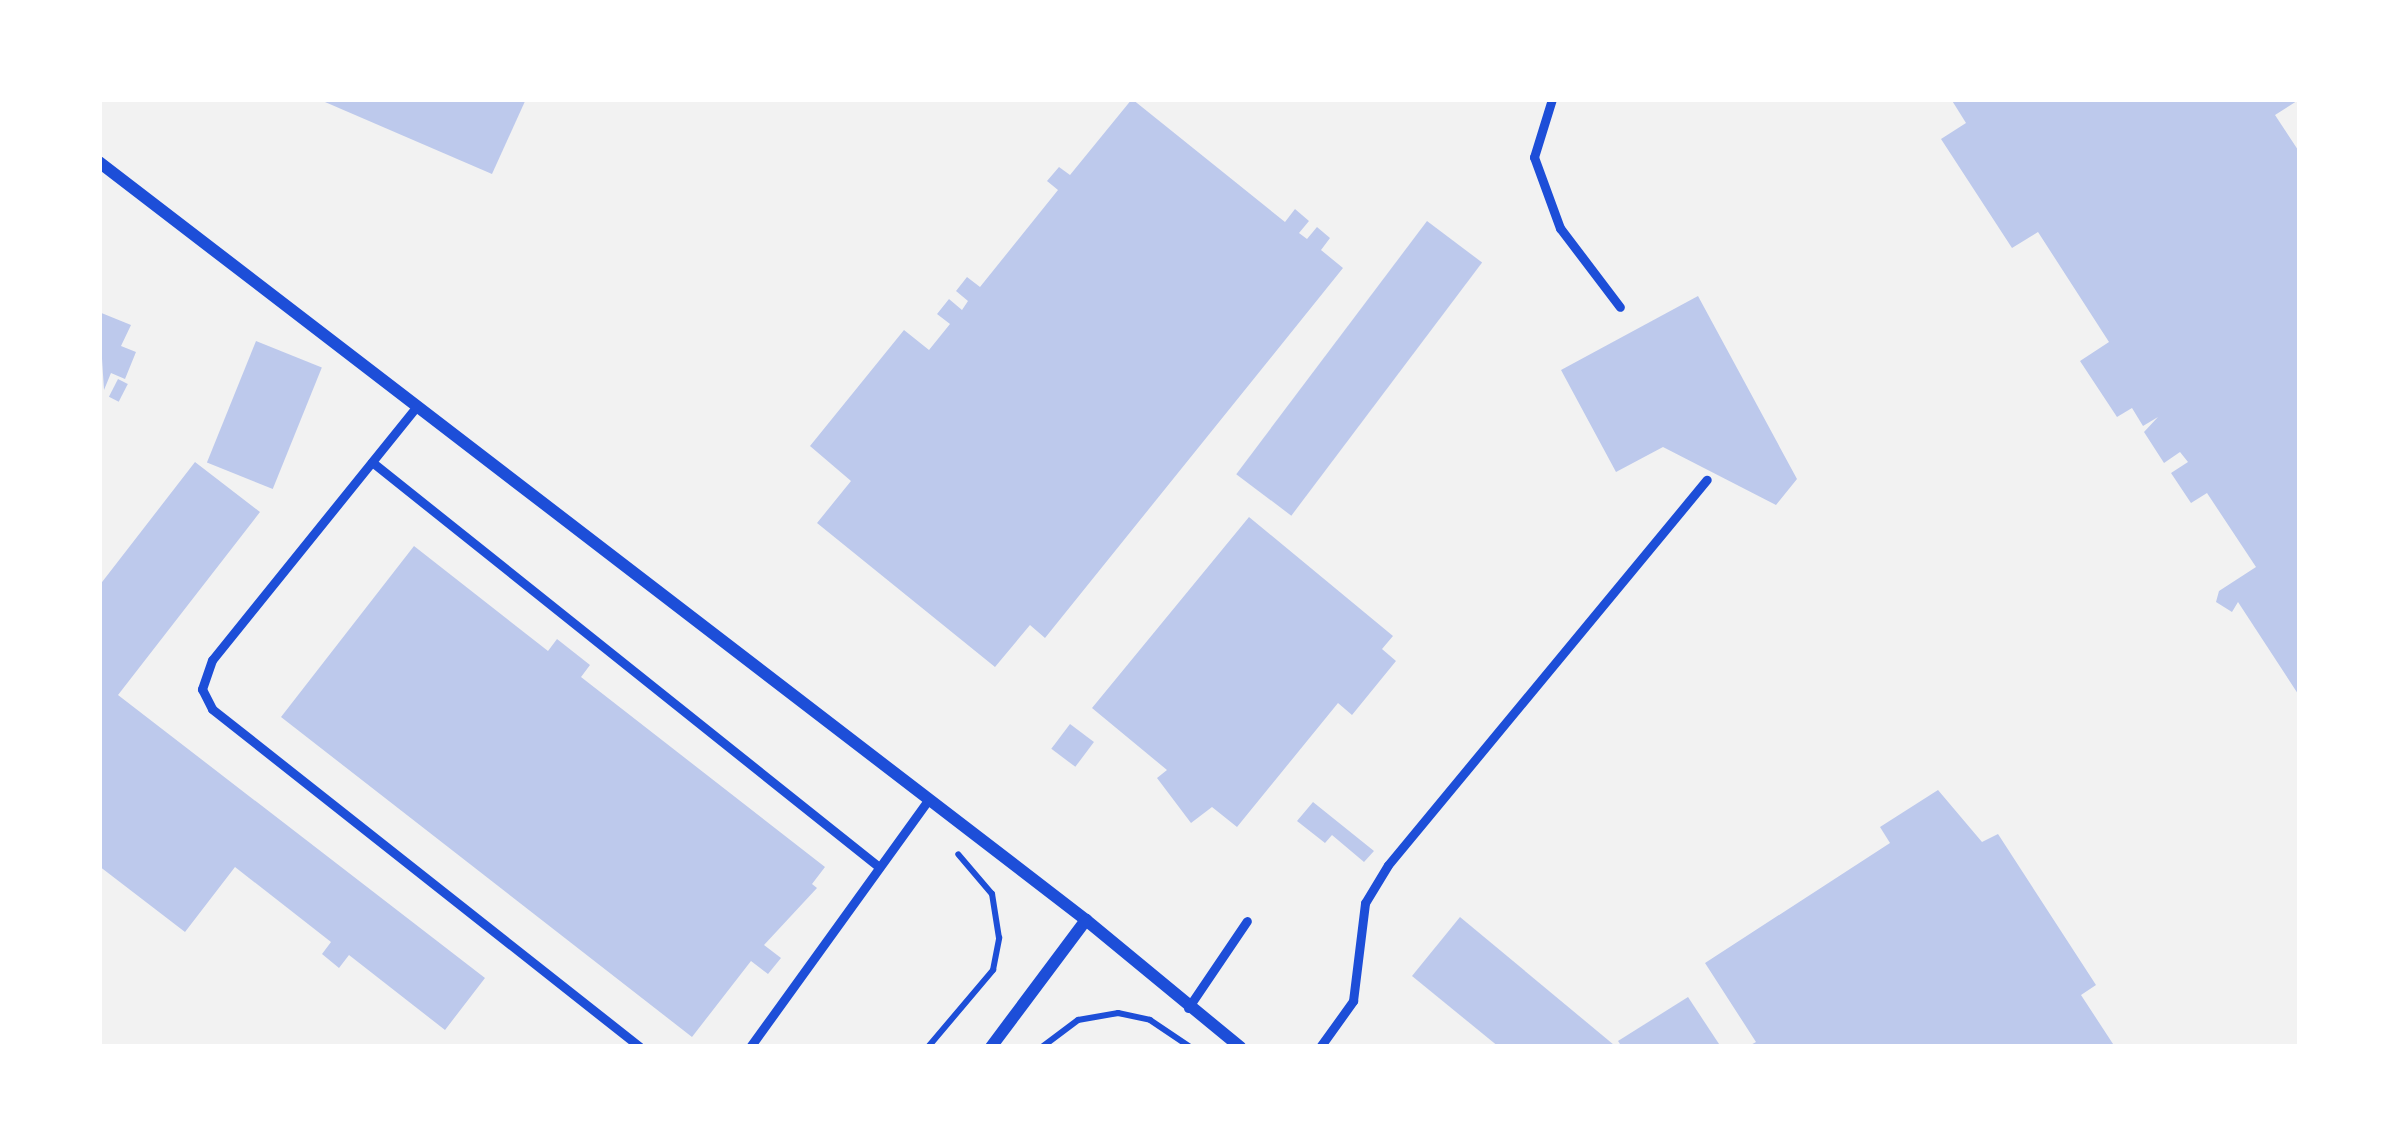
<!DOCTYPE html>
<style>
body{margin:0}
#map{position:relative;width:2399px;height:1146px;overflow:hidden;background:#f2f2f2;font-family:"Sofia Sans Condensed",sans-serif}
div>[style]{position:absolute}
.building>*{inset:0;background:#bdc9ec;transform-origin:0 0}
.path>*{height:6px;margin:-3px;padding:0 3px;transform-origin:3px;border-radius:3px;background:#1d4ed8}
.service>*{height:9px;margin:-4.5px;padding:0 4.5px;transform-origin:4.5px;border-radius:4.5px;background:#1d4ed8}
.minor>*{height:12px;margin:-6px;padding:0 6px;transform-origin:6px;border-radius:6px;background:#1d4ed8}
span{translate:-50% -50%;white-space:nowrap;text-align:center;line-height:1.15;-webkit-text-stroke:9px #fff;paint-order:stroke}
.frame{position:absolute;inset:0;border:102px solid #fff;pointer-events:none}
</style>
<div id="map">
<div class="building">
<i style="clip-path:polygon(318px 99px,526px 99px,492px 174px)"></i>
<i style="clip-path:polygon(1132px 99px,1285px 222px,1295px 209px,1309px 221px,1299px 233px,1307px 239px,1317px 227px,1330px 238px,1321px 250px,1343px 268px,1045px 638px,1030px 625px,995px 667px,817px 523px,851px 481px,810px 446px,904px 330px,929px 350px,950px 324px,937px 314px,949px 299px,962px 310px,968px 301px,956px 291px,967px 277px,980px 287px,1058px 190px,1047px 181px,1059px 167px,1070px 175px)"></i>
<i style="clip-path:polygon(1951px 99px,2300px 99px,2275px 115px,2300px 153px,2300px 697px,2238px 602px,2232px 612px,2216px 602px,2219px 591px,2256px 567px,2207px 493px,2191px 503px,2171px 473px,2188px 462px,2180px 452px,2164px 463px,2144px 432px,2158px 417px,2143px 426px,2132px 408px,2117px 417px,2080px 361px,2109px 342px,2038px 232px,2012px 248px,1941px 139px,1966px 123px)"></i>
<i style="left:1427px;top:221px;width:69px;height:317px;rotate:37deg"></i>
<i style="clip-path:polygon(1698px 296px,1797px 479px,1776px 505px,1663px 447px,1616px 472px,1561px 370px)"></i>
<i style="clip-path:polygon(99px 312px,131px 325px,121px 346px,136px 352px,125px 379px,111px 373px,104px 390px)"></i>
<i style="left:256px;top:341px;width:71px;height:131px;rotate:22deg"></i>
<i style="left:118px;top:379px;width:11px;height:20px;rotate:27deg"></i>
<i style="clip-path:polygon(195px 462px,260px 512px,118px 695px,485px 978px,445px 1030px,349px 955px,339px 968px,322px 954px,331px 942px,235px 867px,185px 932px,99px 866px,99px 586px)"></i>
<i style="clip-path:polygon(1249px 517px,1393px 636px,1382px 649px,1396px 661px,1352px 715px,1338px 703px,1237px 827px,1212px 807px,1191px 823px,1157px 778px,1167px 770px,1092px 708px)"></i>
<i style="clip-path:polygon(414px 546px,548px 651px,557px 639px,590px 665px,581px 677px,825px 867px,812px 884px,817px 888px,764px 945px,781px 958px,768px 974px,751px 961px,692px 1037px,281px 717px)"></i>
<i style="left:1070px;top:724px;width:30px;height:31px;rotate:37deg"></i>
<i style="clip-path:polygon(1938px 790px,1982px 842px,1998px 834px,2096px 985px,2081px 995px,2115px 1047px,1747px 1047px,1756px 1042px,1705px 963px,1890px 843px,1880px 827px)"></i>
<i style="clip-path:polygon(1313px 802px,1374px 851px,1364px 862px,1332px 835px,1325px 843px,1297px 821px)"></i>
<i style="clip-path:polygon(1460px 917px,1614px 1045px,1612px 1047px,1499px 1047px,1412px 976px)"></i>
<i style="clip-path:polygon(1688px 997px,1721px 1047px,1622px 1047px,1618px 1041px)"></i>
</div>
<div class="path">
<i style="left:928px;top:1047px;width:101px;rotate:-49.8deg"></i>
<i style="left:993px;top:970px;width:33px;rotate:-79deg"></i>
<i style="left:999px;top:938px;width:45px;rotate:-99deg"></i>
<i style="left:992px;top:894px;width:52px;rotate:-130.4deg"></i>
<i style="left:1042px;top:1047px;width:45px;rotate:-36.9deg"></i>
<i style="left:1078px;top:1020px;width:41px;rotate:-9.9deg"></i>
<i style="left:1118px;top:1013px;width:33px;rotate:12deg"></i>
<i style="left:1150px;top:1020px;width:48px;rotate:34deg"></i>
</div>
<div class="service">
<i style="left:1552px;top:99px;width:61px;rotate:107.2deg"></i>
<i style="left:1534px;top:157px;width:76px;rotate:69.9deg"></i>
<i style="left:1560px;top:228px;width:99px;rotate:52.8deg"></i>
<i style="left:417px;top:406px;width:326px;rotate:128.9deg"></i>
<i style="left:212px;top:660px;width:31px;rotate:109deg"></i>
<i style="left:202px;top:689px;width:22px;rotate:63deg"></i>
<i style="left:212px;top:709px;width:545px;rotate:38.3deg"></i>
<i style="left:372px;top:462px;width:649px;rotate:38.62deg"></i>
<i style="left:1188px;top:1008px;width:105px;rotate:-55.9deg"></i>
<i style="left:750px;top:1047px;width:306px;rotate:-54.2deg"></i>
<i style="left:1320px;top:1047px;width:57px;rotate:-54.3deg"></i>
<i style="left:1353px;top:1001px;width:99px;rotate:-83deg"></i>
<i style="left:1365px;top:903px;width:44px;rotate:-58.8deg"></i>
<i style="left:1388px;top:865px;width:500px;rotate:-50.4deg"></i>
</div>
<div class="minor">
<i style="left:99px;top:162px;width:1244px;rotate:37.52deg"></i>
<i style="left:1086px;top:920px;width:200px;rotate:39.5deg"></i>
<i style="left:991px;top:1047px;width:159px;rotate:-53.2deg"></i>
</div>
<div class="frame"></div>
</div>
